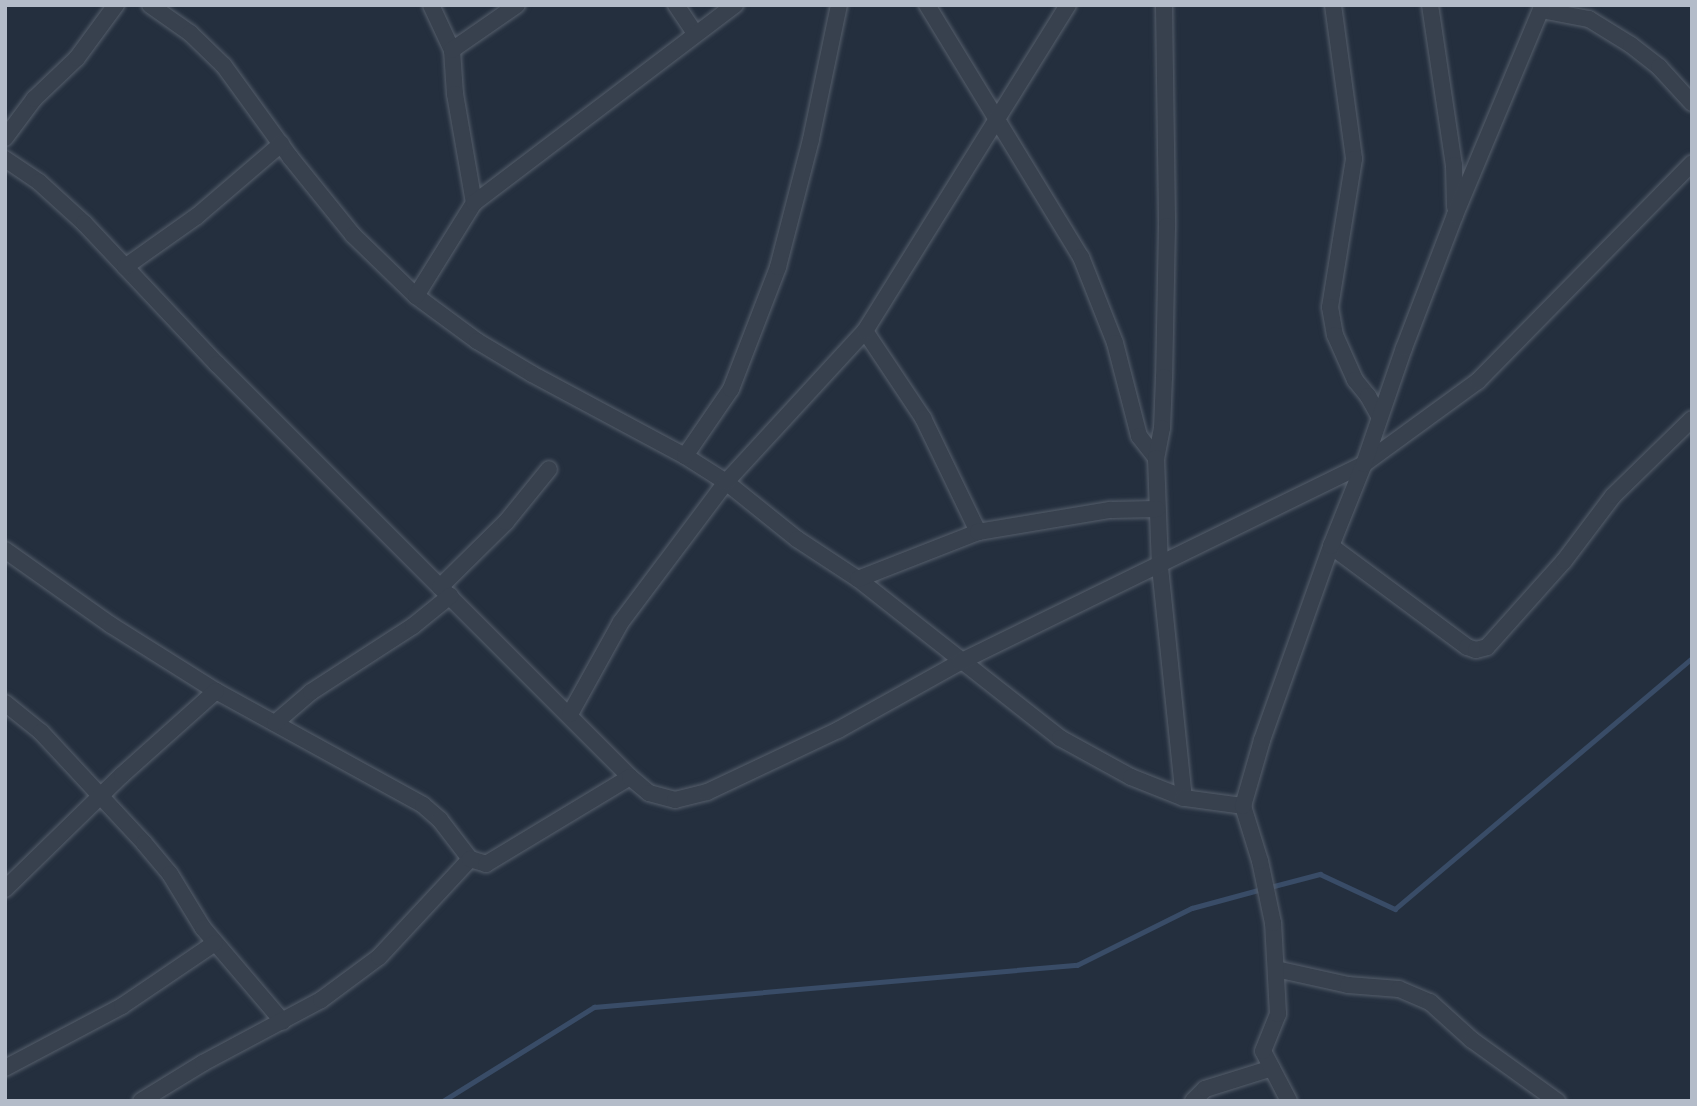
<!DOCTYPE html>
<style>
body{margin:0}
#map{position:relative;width:1697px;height:1106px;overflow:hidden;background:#242f3e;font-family:"Roboto Condensed",sans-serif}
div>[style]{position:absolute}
.stream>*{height:4.5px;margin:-2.25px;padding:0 2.25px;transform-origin:2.25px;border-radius:2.25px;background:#394c67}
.roads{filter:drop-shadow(0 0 2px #565f6c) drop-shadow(0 0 2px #565f6c)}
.minor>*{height:16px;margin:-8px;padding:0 8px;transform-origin:8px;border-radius:8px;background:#38414e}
span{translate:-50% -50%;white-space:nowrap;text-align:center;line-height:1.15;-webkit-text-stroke:5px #1d2633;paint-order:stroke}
.frame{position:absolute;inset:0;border:7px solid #b4bcc9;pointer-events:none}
</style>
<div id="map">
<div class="stream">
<i style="left:1270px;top:887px;width:52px;rotate:-14.6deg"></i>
<i style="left:1320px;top:874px;width:83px;rotate:25deg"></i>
<i style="left:1395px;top:909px;width:389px;rotate:-40.2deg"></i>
<i style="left:443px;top:1101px;width:178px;rotate:-31.9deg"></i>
<i style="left:594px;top:1007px;width:485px;rotate:-5deg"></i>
<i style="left:1077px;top:965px;width:128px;rotate:-26.4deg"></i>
<i style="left:1192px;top:908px;width:73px;rotate:-15.2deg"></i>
</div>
<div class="roads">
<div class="minor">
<i style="left:150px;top:5px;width:49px;rotate:35deg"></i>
<i style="left:190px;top:33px;width:47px;rotate:44.1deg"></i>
<i style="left:224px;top:66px;width:112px;rotate:54deg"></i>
<i style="left:290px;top:157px;width:100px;rotate:51.1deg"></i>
<i style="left:353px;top:235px;width:88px;rotate:44.1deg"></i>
<i style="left:416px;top:296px;width:76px;rotate:36.4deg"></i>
<i style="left:477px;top:341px;width:64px;rotate:31deg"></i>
<i style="left:532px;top:374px;width:174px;rotate:28.2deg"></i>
<i style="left:685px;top:456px;width:49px;rotate:32.4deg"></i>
<i style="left:726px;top:482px;width:91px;rotate:38.8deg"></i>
<i style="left:797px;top:539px;width:73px;rotate:33.3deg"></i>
<i style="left:858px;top:579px;width:257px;rotate:38.2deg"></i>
<i style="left:1060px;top:738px;width:81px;rotate:28.8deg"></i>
<i style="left:1131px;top:777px;width:57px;rotate:21.6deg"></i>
<i style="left:431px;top:5px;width:50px;rotate:65deg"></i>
<i style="left:452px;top:50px;width:44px;rotate:86.1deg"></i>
<i style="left:455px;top:94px;width:111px;rotate:80.1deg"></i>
<i style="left:676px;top:5px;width:34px;rotate:56deg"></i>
<i style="left:927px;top:5px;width:295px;rotate:58.6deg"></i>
<i style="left:1081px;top:257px;width:92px;rotate:68.4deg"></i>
<i style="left:1115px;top:343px;width:96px;rotate:75.5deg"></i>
<i style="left:1139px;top:436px;width:28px;rotate:52deg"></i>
<i style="left:1164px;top:5px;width:221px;rotate:89.2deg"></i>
<i style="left:1167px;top:226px;width:151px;rotate:91.1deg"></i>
<i style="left:1164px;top:377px;width:51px;rotate:92.2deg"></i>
<i style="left:1162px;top:428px;width:31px;rotate:101deg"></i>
<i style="left:1156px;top:458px;width:109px;rotate:87.9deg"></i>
<i style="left:1160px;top:567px;width:232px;rotate:84.1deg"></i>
<i style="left:1184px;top:798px;width:60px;rotate:7.7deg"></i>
<i style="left:1333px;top:5px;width:155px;rotate:82.2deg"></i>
<i style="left:1354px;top:159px;width:150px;rotate:99.2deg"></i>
<i style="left:1330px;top:307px;width:28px;rotate:80deg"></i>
<i style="left:1335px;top:335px;width:49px;rotate:66deg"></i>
<i style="left:1355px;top:380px;width:21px;rotate:51deg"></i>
<i style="left:1368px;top:396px;width:23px;rotate:61deg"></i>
<i style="left:1430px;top:5px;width:162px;rotate:81.5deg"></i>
<i style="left:1454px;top:165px;width:42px;rotate:88.6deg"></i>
<i style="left:1541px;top:10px;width:49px;rotate:10.6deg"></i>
<i style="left:1589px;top:19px;width:49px;rotate:31.8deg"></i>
<i style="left:1631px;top:45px;width:36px;rotate:38deg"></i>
<i style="left:1659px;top:67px;width:49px;rotate:47.5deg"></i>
<i style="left:452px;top:50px;width:79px;rotate:-34.7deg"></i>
<i style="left:5px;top:138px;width:49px;rotate:-53.4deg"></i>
<i style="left:34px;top:99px;width:59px;rotate:-43.6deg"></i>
<i style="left:77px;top:58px;width:66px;rotate:-53.7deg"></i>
<i style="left:5px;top:159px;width:41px;rotate:34.1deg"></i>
<i style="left:39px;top:182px;width:61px;rotate:42.3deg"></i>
<i style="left:84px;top:223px;width:194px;rotate:46.7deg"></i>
<i style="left:217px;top:364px;width:584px;rotate:45deg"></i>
<i style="left:125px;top:267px;width:88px;rotate:-35.3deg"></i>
<i style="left:197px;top:216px;width:111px;rotate:-40.6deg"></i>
<i style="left:416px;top:296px;width:110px;rotate:-58.1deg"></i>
<i style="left:474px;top:203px;width:328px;rotate:-37.2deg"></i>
<i style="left:865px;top:331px;width:105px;rotate:56.3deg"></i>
<i style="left:923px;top:418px;width:127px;rotate:64.2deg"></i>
<i style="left:685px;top:456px;width:81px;rotate:-55.5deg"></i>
<i style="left:731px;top:389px;width:131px;rotate:-68.9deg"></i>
<i style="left:778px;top:267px;width:132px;rotate:-75.5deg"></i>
<i style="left:811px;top:139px;width:137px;rotate:-78.2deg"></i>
<i style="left:1331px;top:546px;width:169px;rotate:36.6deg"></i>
<i style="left:1467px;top:647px;width:9px;rotate:18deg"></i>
<i style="left:1476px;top:650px;width:11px;rotate:-15deg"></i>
<i style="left:1487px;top:647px;width:115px;rotate:-48.2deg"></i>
<i style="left:1564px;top:561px;width:81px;rotate:-53deg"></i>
<i style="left:1613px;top:496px;width:110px;rotate:-44.3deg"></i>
<i style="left:5px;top:550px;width:130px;rotate:35.3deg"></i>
<i style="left:111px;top:625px;width:124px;rotate:32.2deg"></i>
<i style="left:216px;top:691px;width:236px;rotate:28.8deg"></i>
<i style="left:423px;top:805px;width:23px;rotate:41deg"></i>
<i style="left:440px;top:820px;width:49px;rotate:52.4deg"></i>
<i style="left:858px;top:579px;width:129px;rotate:-21.4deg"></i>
<i style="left:978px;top:532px;width:134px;rotate:-9.5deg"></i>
<i style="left:1110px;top:510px;width:47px;rotate:-1.2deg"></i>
<i style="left:440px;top:587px;width:93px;rotate:-44.6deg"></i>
<i style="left:506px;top:522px;width:68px;rotate:-50.9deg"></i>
<i style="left:5px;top:703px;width:46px;rotate:38.9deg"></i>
<i style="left:41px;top:732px;width:151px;rotate:47.1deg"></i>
<i style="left:144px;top:843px;width:40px;rotate:50deg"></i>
<i style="left:170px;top:874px;width:63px;rotate:58.6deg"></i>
<i style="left:203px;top:928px;width:123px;rotate:49.6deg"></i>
<i style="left:570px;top:714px;width:105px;rotate:-61deg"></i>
<i style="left:621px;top:622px;width:175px;rotate:-53.1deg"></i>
<i style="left:726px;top:482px;width:205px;rotate:-47.4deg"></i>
<i style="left:865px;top:331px;width:384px;rotate:-58.1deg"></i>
<i style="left:275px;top:723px;width:48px;rotate:-40.7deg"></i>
<i style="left:311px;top:692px;width:121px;rotate:-32.9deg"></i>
<i style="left:413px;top:626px;width:48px;rotate:-39deg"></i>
<i style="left:5px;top:889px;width:163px;rotate:-44.3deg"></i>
<i style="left:122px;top:775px;width:126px;rotate:-41.8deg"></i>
<i style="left:1276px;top:969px;width:74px;rotate:12.5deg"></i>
<i style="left:1348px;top:985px;width:51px;rotate:4.5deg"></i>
<i style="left:1399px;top:989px;width:34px;rotate:23deg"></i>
<i style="left:1430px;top:1002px;width:57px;rotate:42.1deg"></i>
<i style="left:1472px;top:1040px;width:105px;rotate:35.7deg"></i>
<i style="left:5px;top:1068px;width:132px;rotate:-27.9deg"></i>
<i style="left:122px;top:1006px;width:112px;rotate:-34.1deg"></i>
<i style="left:141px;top:1101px;width:73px;rotate:-31.5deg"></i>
<i style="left:203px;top:1063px;width:134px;rotate:-28.1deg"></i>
<i style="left:321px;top:1000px;width:72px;rotate:-36.6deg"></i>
<i style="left:379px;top:957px;width:134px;rotate:-47.1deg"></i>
<i style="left:470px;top:859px;width:17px;rotate:17deg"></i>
<i style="left:486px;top:864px;width:168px;rotate:-31.1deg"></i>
<i style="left:630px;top:777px;width:25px;rotate:40deg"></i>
<i style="left:649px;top:793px;width:27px;rotate:15deg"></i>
<i style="left:675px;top:800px;width:33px;rotate:-14deg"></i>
<i style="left:707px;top:792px;width:145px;rotate:-25.3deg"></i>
<i style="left:838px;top:730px;width:140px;rotate:-29.1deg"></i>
<i style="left:960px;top:662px;width:450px;rotate:-26.1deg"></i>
<i style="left:1364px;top:464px;width:141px;rotate:-36.1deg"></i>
<i style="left:1478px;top:381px;width:305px;rotate:-45.5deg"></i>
<i style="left:1193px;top:1101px;width:17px;rotate:-45deg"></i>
<i style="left:1205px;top:1089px;width:70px;rotate:-17.4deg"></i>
<i style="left:1289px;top:1101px;width:56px;rotate:-117.5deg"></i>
<i style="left:1263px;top:1051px;width:40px;rotate:-68deg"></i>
<i style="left:1278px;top:1014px;width:91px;rotate:-93.1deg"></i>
<i style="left:1273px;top:923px;width:63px;rotate:-101.8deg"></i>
<i style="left:1260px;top:861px;width:58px;rotate:-107.2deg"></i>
<i style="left:1243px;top:806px;width:69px;rotate:-73.9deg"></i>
<i style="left:1262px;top:740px;width:206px;rotate:-70.4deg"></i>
<i style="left:1331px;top:546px;width:88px;rotate:-68.1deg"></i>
<i style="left:1364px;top:464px;width:123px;rotate:-71deg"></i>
<i style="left:1404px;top:348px;width:142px;rotate:-69deg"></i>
<i style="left:1455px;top:215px;width:228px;rotate:-67.3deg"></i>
</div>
</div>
<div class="frame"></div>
</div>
